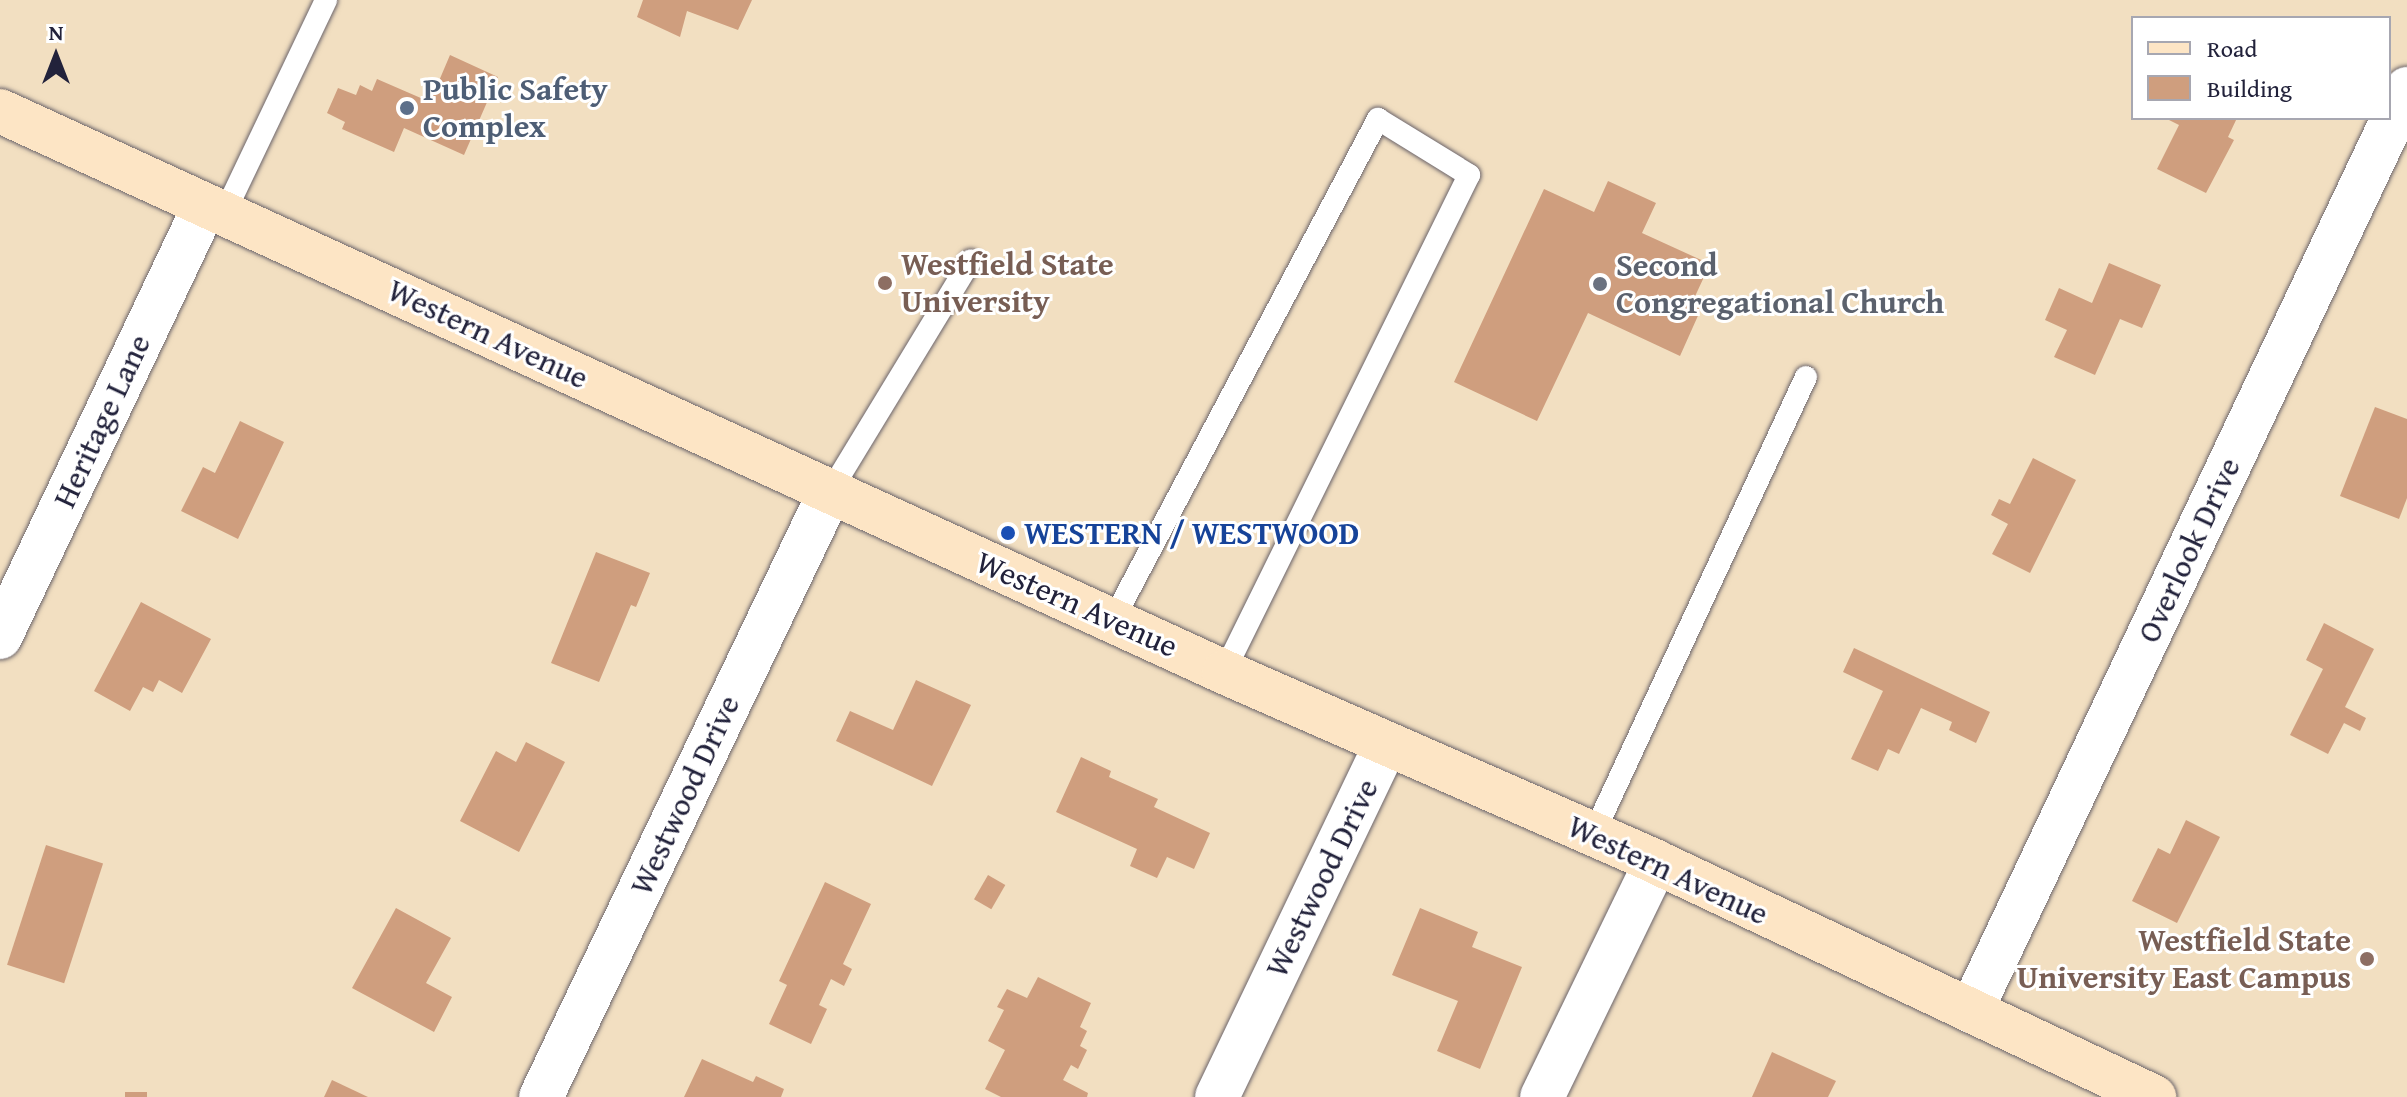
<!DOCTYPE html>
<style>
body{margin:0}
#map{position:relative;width:2407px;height:1097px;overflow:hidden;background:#f2dfc1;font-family:"Gentium Book Plus",serif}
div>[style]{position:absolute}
.building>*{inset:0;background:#cf9e7e;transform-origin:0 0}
.roads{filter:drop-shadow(0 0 2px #6b646a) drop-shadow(0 0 2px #6b646a)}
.lane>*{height:22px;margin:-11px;padding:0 11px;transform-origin:11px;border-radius:11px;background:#fff}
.street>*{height:44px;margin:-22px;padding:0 22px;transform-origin:22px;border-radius:22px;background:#fff}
.secondary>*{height:44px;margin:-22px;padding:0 22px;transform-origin:22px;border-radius:22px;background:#fde5c5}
.dots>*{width:22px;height:22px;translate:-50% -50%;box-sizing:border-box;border:4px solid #fff;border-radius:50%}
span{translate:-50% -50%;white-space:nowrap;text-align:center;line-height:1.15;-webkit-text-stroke:6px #fff;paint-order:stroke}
.service-label{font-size:32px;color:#4e5e75;font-weight:700}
.left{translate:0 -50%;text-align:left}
.education-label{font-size:32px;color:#785e54;font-weight:700}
.right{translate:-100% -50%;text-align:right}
.worship-label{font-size:32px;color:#5b616d;font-weight:700}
.street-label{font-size:32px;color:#22223b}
.transit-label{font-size:32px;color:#164399;font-weight:700}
.legend{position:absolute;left:2131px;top:16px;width:260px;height:104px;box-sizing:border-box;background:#fff;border:2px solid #a7a7b1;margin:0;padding:10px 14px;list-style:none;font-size:24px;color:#22223b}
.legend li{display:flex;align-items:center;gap:16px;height:40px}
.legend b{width:40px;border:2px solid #a7a7b1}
.north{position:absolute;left:16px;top:16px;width:80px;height:80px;-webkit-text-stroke:6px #fff;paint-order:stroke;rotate:0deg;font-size:22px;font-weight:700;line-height:32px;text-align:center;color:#22223b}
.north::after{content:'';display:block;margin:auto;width:28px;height:36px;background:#22223b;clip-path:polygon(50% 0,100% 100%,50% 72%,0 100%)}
</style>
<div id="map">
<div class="building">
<i style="clip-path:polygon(643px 0,752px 0,738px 30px,687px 11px,680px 37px,637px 17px)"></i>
<i style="clip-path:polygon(450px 55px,498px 77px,464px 155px,404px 128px,394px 152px,342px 129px,345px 122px,327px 113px,338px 88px,356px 95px,360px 85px,372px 91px,377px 79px,430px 102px)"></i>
<i style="clip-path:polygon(2165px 118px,2237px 118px,2228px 137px,2234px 140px,2206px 193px,2157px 169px,2179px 125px)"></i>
<i style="clip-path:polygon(1608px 181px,1656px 203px,1642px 233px,1710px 264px,1691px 305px,1701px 309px,1680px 356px,1588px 313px,1537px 421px,1454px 382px,1544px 189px,1594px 212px)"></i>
<i style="clip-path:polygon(2109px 263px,2161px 285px,2142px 328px,2120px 319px,2095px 375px,2054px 357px,2067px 330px,2045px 320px,2059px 288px,2092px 303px)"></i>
<i style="clip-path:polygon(2375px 407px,2407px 419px,2407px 498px,2399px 519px,2340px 496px)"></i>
<i style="clip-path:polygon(240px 421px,284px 442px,238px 539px,181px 511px,203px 467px,215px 473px)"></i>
<i style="clip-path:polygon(2033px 458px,2076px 480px,2030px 573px,1992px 554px,2008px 524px,1991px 515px,1999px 499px,2010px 504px)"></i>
<i style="clip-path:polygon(596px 552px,650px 573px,636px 607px,631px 605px,599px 682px,551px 663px)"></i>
<i style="clip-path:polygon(141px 602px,211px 639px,182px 693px,159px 680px,153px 692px,143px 687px,130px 711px,94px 691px)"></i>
<i style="clip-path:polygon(2324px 623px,2374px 649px,2345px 707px,2366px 718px,2360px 731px,2344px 723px,2328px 754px,2290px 735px,2323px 669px,2306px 660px)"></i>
<i style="clip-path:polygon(1854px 648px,1990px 712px,1976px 743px,1949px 730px,1952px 722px,1921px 708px,1899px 754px,1888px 749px,1878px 771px,1851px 759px,1883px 691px,1843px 672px)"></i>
<i style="clip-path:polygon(916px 680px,971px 705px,932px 786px,836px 741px,850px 711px,893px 730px)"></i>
<i style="clip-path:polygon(526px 742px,565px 762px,519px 852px,460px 821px,496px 751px,516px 762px)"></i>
<i style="clip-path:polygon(1081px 757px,1111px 771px,1109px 777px,1158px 799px,1154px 807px,1210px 833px,1194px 869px,1167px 857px,1157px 878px,1130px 866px,1137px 849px,1056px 812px)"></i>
<i style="clip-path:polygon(2186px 820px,2220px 837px,2177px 923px,2132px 901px,2158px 848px,2170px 854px)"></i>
<i style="left:46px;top:845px;width:60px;height:126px;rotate:18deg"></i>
<i style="left:988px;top:875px;width:20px;height:28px;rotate:30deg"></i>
<i style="clip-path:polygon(825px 882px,871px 904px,843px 964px,852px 969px,844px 986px,831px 979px,819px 1005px,827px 1009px,811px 1044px,769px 1024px,787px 985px,779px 981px)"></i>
<i style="clip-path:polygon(396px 908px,451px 938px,426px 983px,452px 997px,434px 1032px,352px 988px)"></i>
<i style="clip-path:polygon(1420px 908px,1478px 932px,1472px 947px,1522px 967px,1480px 1069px,1437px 1051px,1458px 1001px,1392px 975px)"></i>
<i style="clip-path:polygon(1038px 977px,1091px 1003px,1080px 1027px,1087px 1031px,1080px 1046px,1087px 1050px,1078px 1069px,1071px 1065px,1063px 1080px,1088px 1093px,1087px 1097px,1001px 1097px,985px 1089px,1005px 1050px,988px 1041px,1004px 1010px,997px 1007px,1007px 989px,1027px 998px)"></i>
<i style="clip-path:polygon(1772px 1052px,1836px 1081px,1828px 1097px,1752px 1097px)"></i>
<i style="clip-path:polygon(702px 1059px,753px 1082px,756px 1076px,784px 1089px,781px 1097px,684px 1097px)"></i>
<i style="clip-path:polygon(332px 1080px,368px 1097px,324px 1097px)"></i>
<i style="left:125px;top:1092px;width:22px;height:5px"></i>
</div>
<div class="roads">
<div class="lane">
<i style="left:224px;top:214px;width:237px;rotate:-64.5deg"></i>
<i style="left:830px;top:492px;width:271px;rotate:-58.7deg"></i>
<i style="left:1113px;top:620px;width:567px;rotate:-62.12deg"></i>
<i style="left:1378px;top:119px;width:107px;rotate:31.6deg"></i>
<i style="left:1469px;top:175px;width:554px;rotate:116.24deg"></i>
<i style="left:1593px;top:835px;width:505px;rotate:-65.06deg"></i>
</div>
<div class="street">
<i style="left:0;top:637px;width:478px;rotate:-64.6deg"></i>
<i style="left:1971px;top:1011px;width:1020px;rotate:-64.69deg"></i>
<i style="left:541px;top:1097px;width:670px;rotate:-64.47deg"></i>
<i style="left:1217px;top:1097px;width:390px;rotate:-64.4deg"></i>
<i style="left:1542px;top:1097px;width:261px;rotate:-64.1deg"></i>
</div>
<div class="secondary">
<i style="left:0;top:111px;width:1346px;rotate:24.62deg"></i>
<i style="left:1224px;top:672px;width:472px;rotate:23.7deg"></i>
<i style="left:1656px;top:862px;width:551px;rotate:25.26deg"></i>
</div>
</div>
<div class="dots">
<i style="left:407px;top:108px;background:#5c6f8a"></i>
<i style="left:885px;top:283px;background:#8d6e63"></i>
<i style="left:1600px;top:284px;background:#6b7280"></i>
<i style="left:1008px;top:533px;background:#1a4fb4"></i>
<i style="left:2367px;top:959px;background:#8d6e63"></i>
</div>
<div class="service-label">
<span class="left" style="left:423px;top:108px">Public Safety<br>Complex</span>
</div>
<div class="education-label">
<span class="left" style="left:901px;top:283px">Westfield State<br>University</span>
<span class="right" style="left:2351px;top:959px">Westfield State<br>University East Campus</span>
</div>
<div class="worship-label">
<span class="left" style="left:1616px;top:284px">Second<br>Congregational Church</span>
</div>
<div class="street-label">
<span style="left:488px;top:334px;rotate:25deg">Western Avenue</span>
<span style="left:102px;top:421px;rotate:-65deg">Heritage Lane</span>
<span style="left:2189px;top:550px;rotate:-65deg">Overlook Drive</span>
<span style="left:1077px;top:604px;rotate:24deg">Western Avenue</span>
<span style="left:685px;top:795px;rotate:-65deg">Westwood Drive</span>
<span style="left:1668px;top:870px;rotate:25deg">Western Avenue</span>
<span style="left:1322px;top:878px;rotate:-64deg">Westwood Drive</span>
</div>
<div class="transit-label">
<span class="left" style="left:1024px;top:533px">WESTERN / WESTWOOD</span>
</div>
<ul class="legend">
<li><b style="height:10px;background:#fde5c5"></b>Road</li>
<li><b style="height:22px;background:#cf9e7e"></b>Building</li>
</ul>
<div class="north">N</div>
</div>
